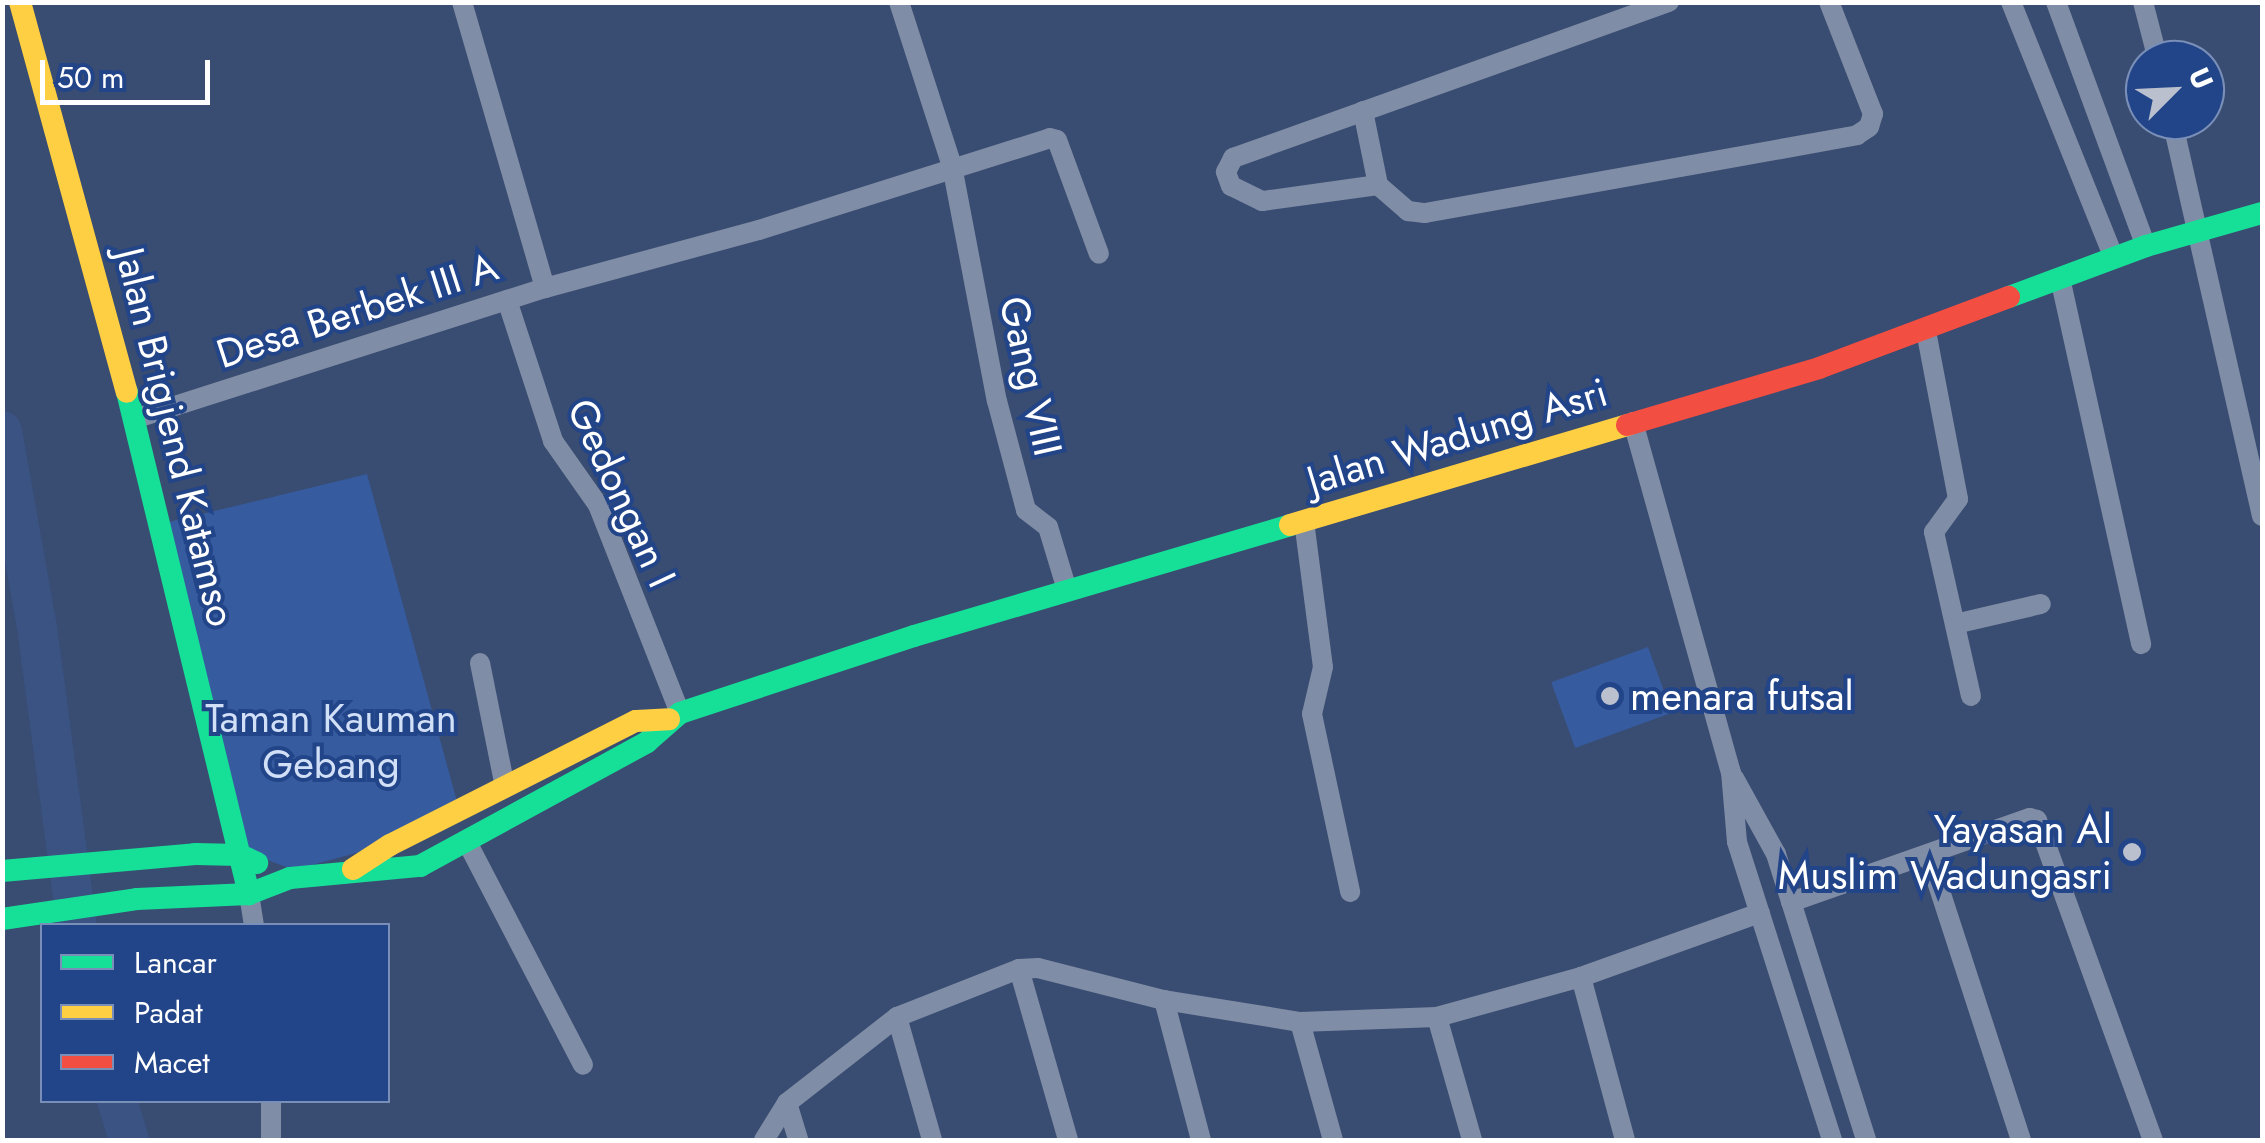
<!DOCTYPE html>
<style>
body{margin:0}
#map{position:relative;width:2265px;height:1143px;overflow:hidden;background:#394c71;font-family:Jost,sans-serif}
div>[style]{position:absolute}
.green>*{inset:0;background:#365b9e;transform-origin:0 0}
.river>*{height:40px;margin:-20px;padding:0 20px;transform-origin:20px;border-radius:20px;background:#3a5383}
.street>*{height:20px;margin:-10px;padding:0 10px;transform-origin:10px;border-radius:10px;background:#808da6}
.fast>*{height:22px;margin:-11px;padding:0 11px;transform-origin:11px;border-radius:11px;background:#16e098}
.slow>*{height:22px;margin:-11px;padding:0 11px;transform-origin:11px;border-radius:11px;background:#ffcf43}
.jam>*{height:22px;margin:-11px;padding:0 11px;transform-origin:11px;border-radius:11px;background:#f24e42}
.dots>*{width:28px;height:28px;translate:-50% -50%;box-sizing:border-box;border:5px solid #248;border-radius:50%}
span{translate:-50% -50%;white-space:nowrap;text-align:center;line-height:1.15;-webkit-text-stroke:8px #248;paint-order:stroke}
.street-label{font-size:40px;color:#fff}
.poi-label{font-size:40px;color:#fff}
.left{translate:0 -50%;text-align:left}
.right{translate:-100% -50%;text-align:right}
.park-label{font-size:40px;color:#d1dff7}
.frame{position:absolute;inset:0;border:5px solid #fff;pointer-events:none}
.legend{position:absolute;left:40px;top:923px;width:350px;height:180px;box-sizing:border-box;background:#248;border:2px solid #7a8fb8;margin:0;padding:12px 18px;list-style:none;font-size:30px;color:#fff}
.legend li{display:flex;align-items:center;gap:20px;height:50px}
.legend b{width:50px;border:2px solid #7a8fb8}
.north{position:absolute;left:2125px;top:40px;width:100px;height:100px;box-sizing:border-box;background:#248;border:2px solid #7a8fb8;border-radius:50%;rotate:66deg;font-size:28px;font-weight:700;line-height:40px;text-align:center;color:#fff}
.north::after{content:'';display:block;margin:auto;width:35px;height:45px;background:#bac0cd;clip-path:polygon(50% 0,100% 100%,50% 72%,0 100%)}
.scale{position:absolute;left:40px;top:60px;width:170px;height:45px;box-sizing:border-box;border:5px solid #fff;border-top:0;padding-left:12px;font-size:30px;line-height:35px;white-space:nowrap;color:#fff;-webkit-text-stroke:8px #248;paint-order:stroke}
</style>
<div id="map">
<div class="green">
<i style="clip-path:polygon(367px 474px,458px 805px,385px 845px,294px 870px,249px 853px,169px 522px)"></i>
<i style="left:1648px;top:647px;width:70px;height:103px;rotate:70deg"></i>
</div>
<div class="river">
<i style="left:2px;top:431px;width:199px;rotate:79.9deg"></i>
<i style="left:37px;top:627px;width:302px;rotate:82.4deg"></i>
<i style="left:117px;top:1100px;width:42px;rotate:73.3deg"></i>
</div>
<div class="street">
<i style="left:462px;top:2px;width:298px;rotate:73.8deg"></i>
<i style="left:899px;top:2px;width:172px;rotate:72.1deg"></i>
<i style="left:952px;top:166px;width:239px;rotate:79.2deg"></i>
<i style="left:997px;top:401px;width:113px;rotate:75.1deg"></i>
<i style="left:1026px;top:510px;width:28px;rotate:38deg"></i>
<i style="left:1048px;top:527px;width:66px;rotate:73.2deg"></i>
<i style="left:2011px;top:2px;width:276px;rotate:68.1deg"></i>
<i style="left:2056px;top:2px;width:260px;rotate:69.8deg"></i>
<i style="left:2143px;top:2px;width:60px;rotate:75.5deg"></i>
<i style="left:1363px;top:111px;width:76px;rotate:78.5deg"></i>
<i style="left:1378px;top:185px;width:40px;rotate:41deg"></i>
<i style="left:1408px;top:211px;width:17px;rotate:7deg"></i>
<i style="left:1425px;top:213px;width:439px;rotate:-10.2deg"></i>
<i style="left:1857px;top:135px;width:14px;rotate:-34deg"></i>
<i style="left:1869px;top:127px;width:14px;rotate:-73deg"></i>
<i style="left:1873px;top:114px;width:120px;rotate:-111.4deg"></i>
<i style="left:2172px;top:120px;width:406px;rotate:77.2deg"></i>
<i style="left:1378px;top:185px;width:117px;rotate:172.1deg"></i>
<i style="left:1262px;top:201px;width:34px;rotate:-154deg"></i>
<i style="left:1231px;top:186px;width:15px;rotate:-110deg"></i>
<i style="left:1226px;top:172px;width:16px;rotate:-63deg"></i>
<i style="left:1233px;top:158px;width:463px;rotate:-19.7deg"></i>
<i style="left:2060px;top:278px;width:375px;rotate:77.5deg"></i>
<i style="left:507px;top:300px;width:148px;rotate:71.9deg"></i>
<i style="left:553px;top:441px;width:78px;rotate:54.9deg"></i>
<i style="left:598px;top:505px;width:224px;rotate:68.5deg"></i>
<i style="left:1926px;top:331px;width:171px;rotate:79.2deg"></i>
<i style="left:1958px;top:499px;width:41px;rotate:126deg"></i>
<i style="left:1934px;top:532px;width:168px;rotate:77.3deg"></i>
<i style="left:134px;top:419px;width:431px;rotate:-17.7deg"></i>
<i style="left:545px;top:288px;width:222px;rotate:-15.2deg"></i>
<i style="left:759px;top:230px;width:305px;rotate:-17.5deg"></i>
<i style="left:1050px;top:138px;width:7px;rotate:16deg"></i>
<i style="left:1057px;top:140px;width:121px;rotate:69.8deg"></i>
<i style="left:1633px;top:422px;width:363px;rotate:74.4deg"></i>
<i style="left:1731px;top:772px;width:70px;rotate:85.1deg"></i>
<i style="left:1737px;top:842px;width:313px;rotate:72.3deg"></i>
<i style="left:1304px;top:521px;width:147px;rotate:82.6deg"></i>
<i style="left:1323px;top:667px;width:48px;rotate:103.2deg"></i>
<i style="left:1312px;top:714px;width:182px;rotate:77.9deg"></i>
<i style="left:1955px;top:624px;width:88px;rotate:-13.1deg"></i>
<i style="left:480px;top:663px;width:126px;rotate:78.6deg"></i>
<i style="left:1734px;top:778px;width:87px;rotate:61.1deg"></i>
<i style="left:1776px;top:854px;width:300px;rotate:72.5deg"></i>
<i style="left:467px;top:842px;width:251px;rotate:62.5deg"></i>
<i style="left:1929px;top:857px;width:298px;rotate:72deg"></i>
<i style="left:249px;top:894px;width:32px;rotate:81deg"></i>
<i style="left:1791px;top:902px;width:253px;rotate:-19.4deg"></i>
<i style="left:2030px;top:818px;width:7px;rotate:16deg"></i>
<i style="left:2037px;top:820px;width:340px;rotate:70.1deg"></i>
<i style="left:1019px;top:969px;width:178px;rotate:74deg"></i>
<i style="left:1581px;top:977px;width:169px;rotate:74.9deg"></i>
<i style="left:1164px;top:1000px;width:145px;rotate:75.2deg"></i>
<i style="left:897px;top:1017px;width:128px;rotate:74.1deg"></i>
<i style="left:1437px;top:1017px;width:128px;rotate:74.1deg"></i>
<i style="left:1300px;top:1022px;width:123px;rotate:74.4deg"></i>
<i style="left:787px;top:1103px;width:39px;rotate:73deg"></i>
<i style="left:271px;top:1140px;width:40px;rotate:-90deg"></i>
<i style="left:764px;top:1140px;width:44px;rotate:-58.1deg"></i>
<i style="left:787px;top:1103px;width:140px;rotate:-38deg"></i>
<i style="left:897px;top:1017px;width:131px;rotate:-21.5deg"></i>
<i style="left:1019px;top:969px;width:19px;rotate:-3deg"></i>
<i style="left:1038px;top:968px;width:130px;rotate:14.3deg"></i>
<i style="left:1164px;top:1000px;width:138px;rotate:9.2deg"></i>
<i style="left:1300px;top:1022px;width:137px;rotate:-2.1deg"></i>
<i style="left:1437px;top:1017px;width:149px;rotate:-15.5deg"></i>
<i style="left:1581px;top:977px;width:190px;rotate:-19.7deg"></i>
</div>
<div class="fast">
<i style="left:2009px;top:297px;width:146px;rotate:-20.4deg"></i>
<i style="left:2146px;top:246px;width:121px;rotate:-15.9deg"></i>
<i style="left:127px;top:392px;width:517px;rotate:76.34deg"></i>
<i style="left:2px;top:871px;width:194px;rotate:-5deg"></i>
<i style="left:195px;top:854px;width:45px;rotate:1.3deg"></i>
<i style="left:240px;top:855px;width:19px;rotate:25deg"></i>
<i style="left:2px;top:919px;width:136px;rotate:-8.4deg"></i>
<i style="left:137px;top:899px;width:112px;rotate:-2.6deg"></i>
<i style="left:249px;top:894px;width:44px;rotate:-21.3deg"></i>
<i style="left:290px;top:878px;width:131px;rotate:-5.3deg"></i>
<i style="left:420px;top:866px;width:259px;rotate:-28.6deg"></i>
<i style="left:647px;top:742px;width:44px;rotate:-41.3deg"></i>
<i style="left:680px;top:713px;width:246px;rotate:-18.2deg"></i>
<i style="left:914px;top:636px;width:392px;rotate:-16.4deg"></i>
</div>
<div class="slow">
<i style="left:20px;top:2px;width:404px;rotate:74.7deg"></i>
<i style="left:1290px;top:525px;width:352px;rotate:-16.5deg"></i>
<i style="left:353px;top:869px;width:44px;rotate:-33deg"></i>
<i style="left:390px;top:845px;width:275px;rotate:-26.8deg"></i>
<i style="left:636px;top:721px;width:33px;rotate:-3deg"></i>
</div>
<div class="jam">
<i style="left:1627px;top:425px;width:200px;rotate:-16.5deg"></i>
<i style="left:1819px;top:368px;width:203px;rotate:-20.5deg"></i>
</div>
<div class="dots">
<i style="left:1610px;top:696px;background:#bac0cd"></i>
<i style="left:2132px;top:852px;background:#bac0cd"></i>
</div>
<div class="street-label">
<span style="left:357px;top:310px;rotate:-18deg">Desa Berbek III A</span>
<span style="left:1031px;top:376px;rotate:77deg">Gang VIII</span>
<span style="left:1457px;top:436px;rotate:-17deg">Jalan Wadung Asri</span>
<span style="left:176px;top:437px;rotate:76deg">Jalan Brigjend Katamso</span>
<span style="left:622px;top:493px;rotate:65deg">Gedongan I</span>
</div>
<div class="poi-label">
<span class="left" style="left:1630px;top:696px">menara futsal</span>
<span class="right" style="left:2112px;top:852px">Yayasan Al<br>Muslim Wadungasri</span>
</div>
<div class="park-label">
<span style="left:331px;top:741px">Taman Kauman<br>Gebang</span>
</div>
<div class="frame"></div>
<ul class="legend">
<li><b style="height:12px;background:#16e098"></b>Lancar</li>
<li><b style="height:12px;background:#ffcf43"></b>Padat</li>
<li><b style="height:12px;background:#f24e42"></b>Macet</li>
</ul>
<div class="north">U</div>
<div class="scale">50 m</div>
</div>
